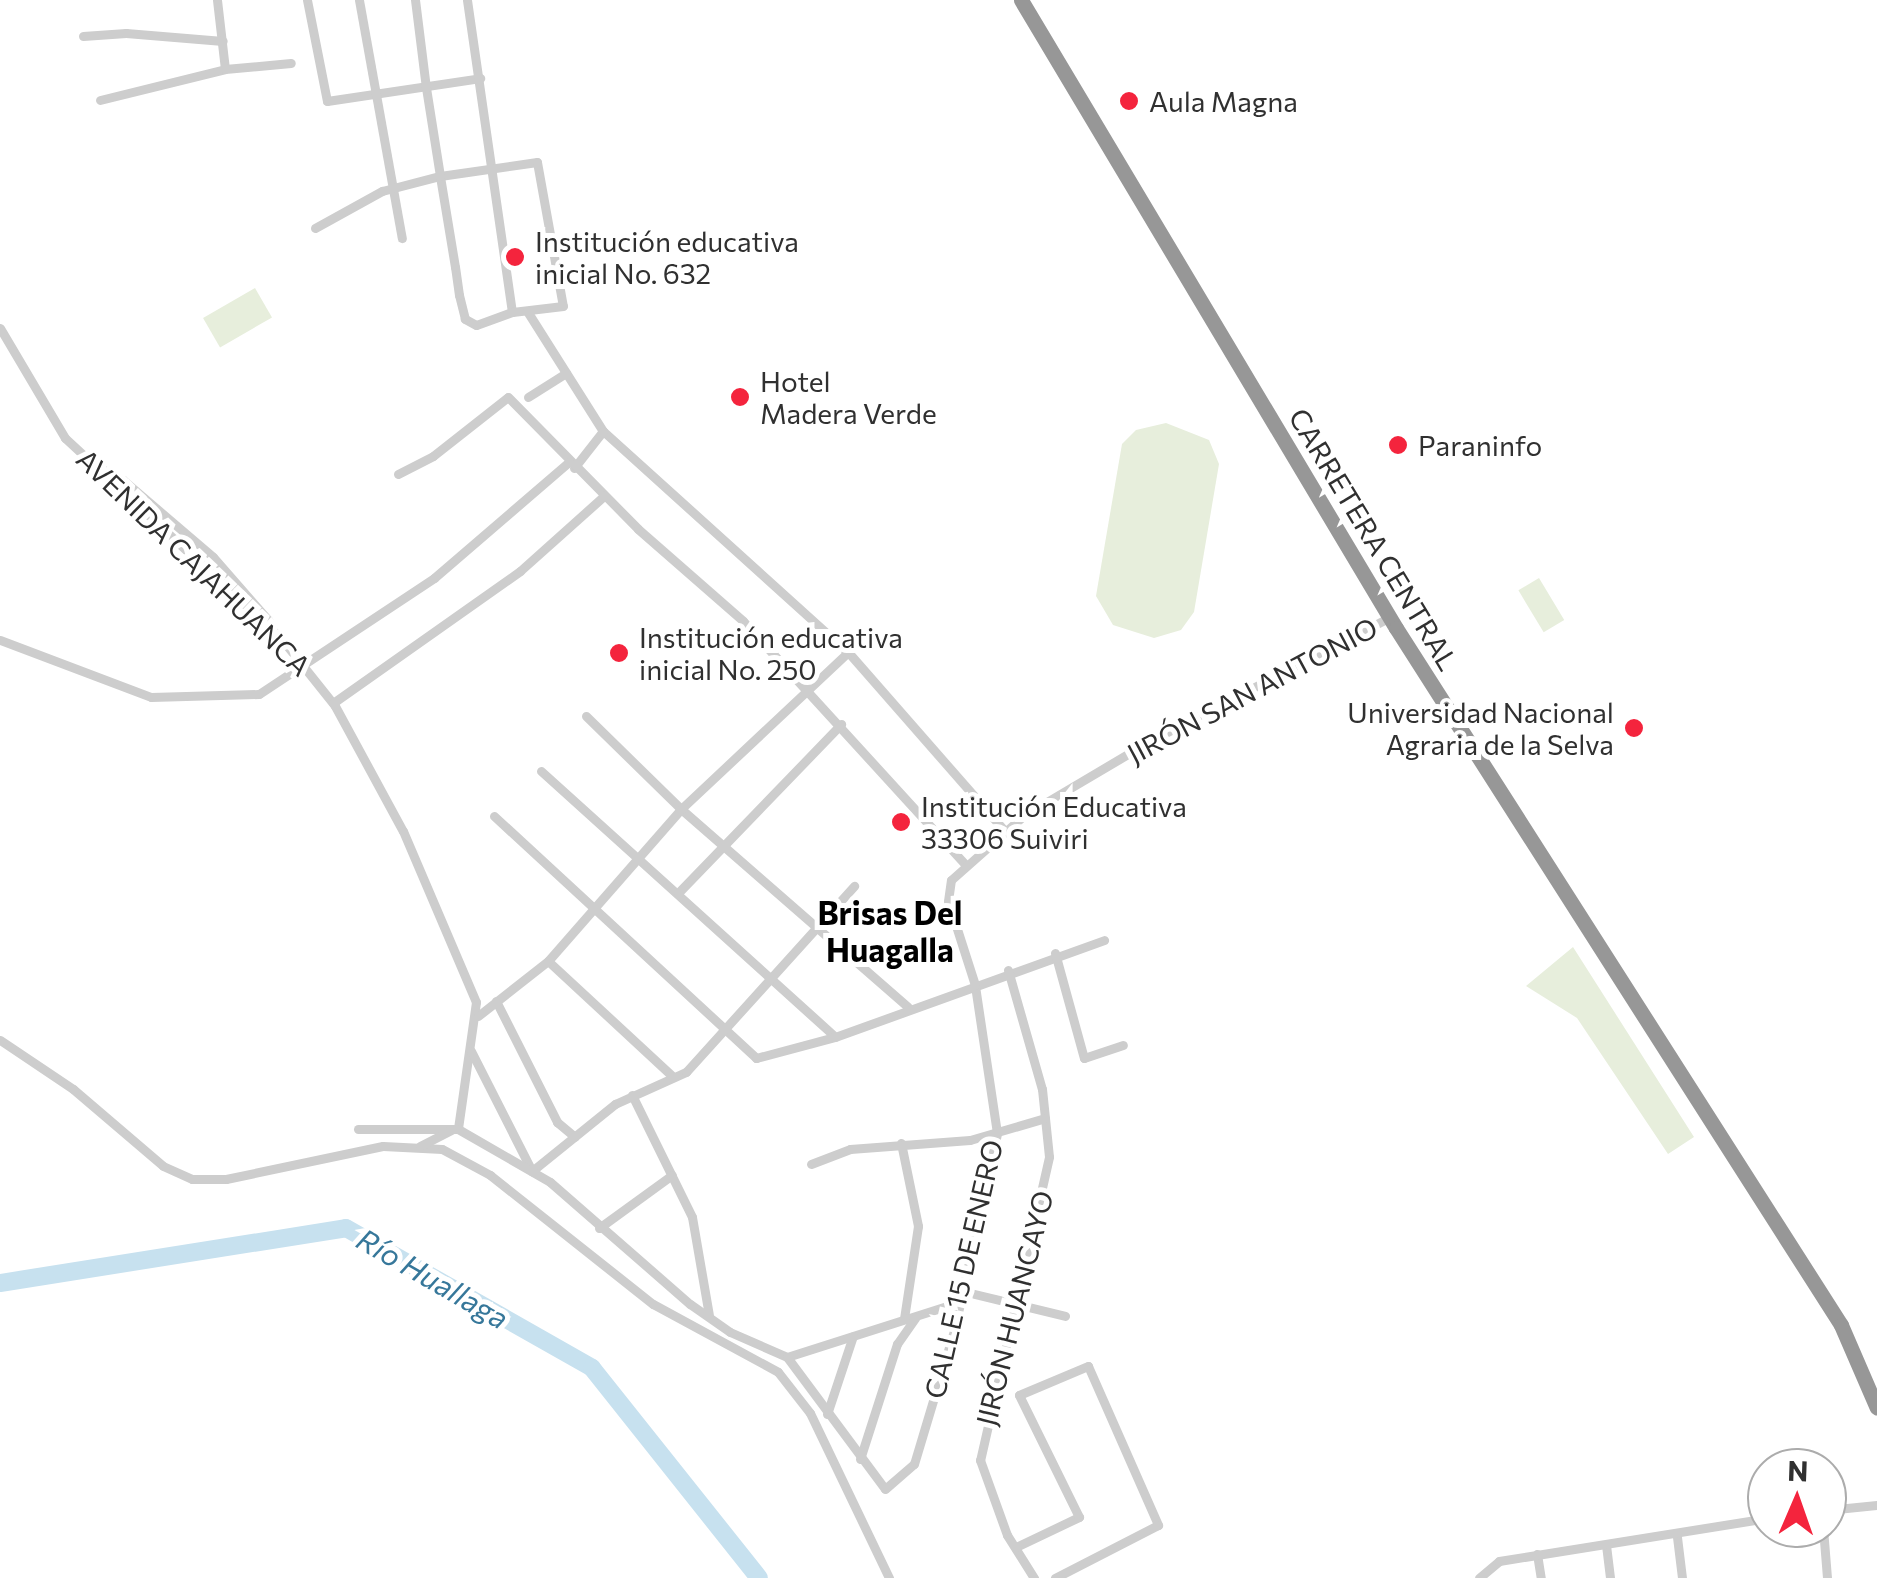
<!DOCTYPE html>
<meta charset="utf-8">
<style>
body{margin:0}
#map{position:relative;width:1877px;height:1578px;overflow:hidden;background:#fff;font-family:Commissioner,sans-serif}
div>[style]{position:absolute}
.green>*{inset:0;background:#e7eedc;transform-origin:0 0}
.river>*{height:18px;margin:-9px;padding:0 9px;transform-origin:9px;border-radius:9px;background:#c7e1ef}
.street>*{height:9px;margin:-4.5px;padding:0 4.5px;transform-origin:4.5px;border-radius:4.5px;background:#cdcdcd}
.highway>*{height:15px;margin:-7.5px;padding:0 7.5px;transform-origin:7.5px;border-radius:7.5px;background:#979797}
.dots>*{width:28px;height:28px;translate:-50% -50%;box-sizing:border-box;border:5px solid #fff;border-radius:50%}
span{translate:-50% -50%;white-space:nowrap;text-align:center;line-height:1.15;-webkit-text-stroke:10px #fff;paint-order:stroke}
.poi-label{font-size:28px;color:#303030}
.left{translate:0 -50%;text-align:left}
.right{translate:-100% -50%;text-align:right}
.street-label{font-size:28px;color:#303030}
.water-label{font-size:30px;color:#36779a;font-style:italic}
.quarter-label{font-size:32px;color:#000;font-weight:700}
.north{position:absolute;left:1747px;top:1448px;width:100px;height:100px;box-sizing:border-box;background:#fff;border:2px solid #acacac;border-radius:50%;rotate:2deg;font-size:28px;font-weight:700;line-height:40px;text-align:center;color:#303030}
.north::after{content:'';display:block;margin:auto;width:35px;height:45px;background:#f4243d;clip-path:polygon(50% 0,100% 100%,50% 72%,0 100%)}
</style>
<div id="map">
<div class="green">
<i style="left:255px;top:288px;width:34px;height:60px;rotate:60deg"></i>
<i style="clip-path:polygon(1166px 423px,1209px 440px,1219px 464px,1194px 612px,1181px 630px,1154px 638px,1113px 625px,1096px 596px,1122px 444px,1136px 430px)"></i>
<i style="left:1539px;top:578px;width:49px;height:24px;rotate:59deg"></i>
<i style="clip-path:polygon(1573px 947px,1694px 1137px,1668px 1154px,1577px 1018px,1526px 986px)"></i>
</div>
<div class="river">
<i style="left:0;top:1283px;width:350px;rotate:-9deg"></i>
<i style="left:346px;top:1228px;width:283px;rotate:29.6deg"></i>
<i style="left:592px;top:1368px;width:268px;rotate:51.5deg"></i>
</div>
<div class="street">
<i style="left:217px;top:0;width:69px;rotate:83.4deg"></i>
<i style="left:307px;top:0;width:103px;rotate:78.8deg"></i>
<i style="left:327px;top:101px;width:155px;rotate:-8.5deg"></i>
<i style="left:359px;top:0;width:242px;rotate:79.8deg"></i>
<i style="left:467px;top:0;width:315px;rotate:81.8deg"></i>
<i style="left:83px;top:36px;width:43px;rotate:-4deg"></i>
<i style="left:126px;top:33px;width:97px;rotate:4.7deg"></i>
<i style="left:100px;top:100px;width:129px;rotate:-13.9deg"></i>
<i style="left:225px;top:69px;width:66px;rotate:-5.2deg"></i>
<i style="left:315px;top:228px;width:77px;rotate:-28.9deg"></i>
<i style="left:382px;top:191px;width:60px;rotate:-14.5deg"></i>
<i style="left:440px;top:176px;width:98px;rotate:-8.2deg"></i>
<i style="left:537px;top:162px;width:146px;rotate:79.8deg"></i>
<i style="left:563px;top:306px;width:51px;rotate:173.3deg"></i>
<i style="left:512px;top:312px;width:38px;rotate:160deg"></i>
<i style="left:476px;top:325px;width:13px;rotate:-151deg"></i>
<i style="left:465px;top:319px;width:25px;rotate:-104deg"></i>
<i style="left:459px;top:295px;width:28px;rotate:-98deg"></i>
<i style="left:455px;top:267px;width:92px;rotate:-99.4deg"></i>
<i style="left:440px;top:176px;width:89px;rotate:-99deg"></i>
<i style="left:426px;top:88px;width:89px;rotate:-97.1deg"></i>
<i style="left:527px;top:311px;width:142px;rotate:57.7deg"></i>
<i style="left:603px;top:431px;width:330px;rotate:42.1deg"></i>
<i style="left:848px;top:652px;width:235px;rotate:48.8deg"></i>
<i style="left:0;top:328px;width:128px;rotate:59.4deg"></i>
<i style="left:65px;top:438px;width:293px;rotate:42.8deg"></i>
<i style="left:280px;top:637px;width:88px;rotate:51.4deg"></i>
<i style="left:335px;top:706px;width:142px;rotate:61.5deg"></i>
<i style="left:403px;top:831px;width:186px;rotate:66.9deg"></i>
<i style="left:476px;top:1002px;width:128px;rotate:98.1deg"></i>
<i style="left:528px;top:397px;width:45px;rotate:-32.3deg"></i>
<i style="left:96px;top:466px;width:30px;rotate:27deg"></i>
<i style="left:123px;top:480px;width:118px;rotate:40.5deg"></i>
<i style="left:213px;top:557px;width:85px;rotate:48.8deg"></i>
<i style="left:574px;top:468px;width:47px;rotate:-51.9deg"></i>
<i style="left:398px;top:474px;width:39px;rotate:-27deg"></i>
<i style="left:433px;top:456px;width:95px;rotate:-38.2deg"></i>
<i style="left:508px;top:397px;width:185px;rotate:45.4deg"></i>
<i style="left:638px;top:529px;width:140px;rotate:41.2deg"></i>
<i style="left:743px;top:621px;width:329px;rotate:47.6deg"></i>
<i style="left:0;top:640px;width:161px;rotate:20.7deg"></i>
<i style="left:151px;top:697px;width:108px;rotate:-1.6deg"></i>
<i style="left:259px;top:694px;width:210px;rotate:-33.5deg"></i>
<i style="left:434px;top:578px;width:178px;rotate:-40.7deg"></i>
<i style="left:333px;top:703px;width:229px;rotate:-35.2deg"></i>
<i style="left:520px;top:571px;width:113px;rotate:-41.8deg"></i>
<i style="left:586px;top:716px;width:133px;rotate:44.4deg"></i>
<i style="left:681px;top:809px;width:301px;rotate:41.1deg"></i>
<i style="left:541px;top:771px;width:396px;rotate:42.1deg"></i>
<i style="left:494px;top:816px;width:357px;rotate:42.7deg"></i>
<i style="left:756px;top:1058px;width:82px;rotate:-14.9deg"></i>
<i style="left:835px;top:1037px;width:286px;rotate:-19.8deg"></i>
<i style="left:678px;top:893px;width:235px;rotate:-46deg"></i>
<i style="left:1055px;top:953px;width:109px;rotate:74.6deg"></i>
<i style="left:1084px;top:1058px;width:41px;rotate:-18.4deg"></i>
<i style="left:548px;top:961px;width:169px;rotate:42.8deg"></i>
<i style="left:1008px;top:970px;width:124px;rotate:74.1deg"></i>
<i style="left:1042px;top:1089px;width:68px;rotate:84.1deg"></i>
<i style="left:1049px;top:1157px;width:311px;rotate:102.8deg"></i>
<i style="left:980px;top:1460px;width:80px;rotate:70.2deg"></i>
<i style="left:1007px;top:1535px;width:51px;rotate:57.9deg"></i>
<i style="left:496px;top:1001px;width:136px;rotate:63.2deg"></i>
<i style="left:557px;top:1122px;width:23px;rotate:40deg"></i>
<i style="left:478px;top:1016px;width:89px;rotate:-38.2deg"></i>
<i style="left:548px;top:961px;width:202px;rotate:-48.8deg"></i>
<i style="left:681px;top:809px;width:229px;rotate:-43.2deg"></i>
<i style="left:0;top:1040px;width:88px;rotate:33.9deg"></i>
<i style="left:73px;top:1089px;width:118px;rotate:40.5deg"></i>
<i style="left:163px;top:1166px;width:32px;rotate:24deg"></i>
<i style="left:192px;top:1179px;width:34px"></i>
<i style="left:226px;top:1179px;width:160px;rotate:-11.9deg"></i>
<i style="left:383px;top:1146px;width:59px;rotate:2.9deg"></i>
<i style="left:442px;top:1149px;width:55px;rotate:28.4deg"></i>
<i style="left:490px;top:1175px;width:208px;rotate:38.4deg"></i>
<i style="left:653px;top:1304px;width:142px;rotate:28.5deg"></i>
<i style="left:778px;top:1372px;width:52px;rotate:52deg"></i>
<i style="left:810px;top:1413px;width:183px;rotate:64.4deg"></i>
<i style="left:471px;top:1051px;width:135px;rotate:63.1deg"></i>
<i style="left:532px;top:1171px;width:107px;rotate:-38.9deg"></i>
<i style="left:615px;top:1104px;width:78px;rotate:-24.3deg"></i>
<i style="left:686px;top:1072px;width:251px;rotate:-47.9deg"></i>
<i style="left:632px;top:1095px;width:136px;rotate:63.8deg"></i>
<i style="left:692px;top:1217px;width:99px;rotate:80.2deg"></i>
<i style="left:358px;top:1129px;width:100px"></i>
<i style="left:458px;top:1129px;width:106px;rotate:29.9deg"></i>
<i style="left:550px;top:1182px;width:186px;rotate:41.1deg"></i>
<i style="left:690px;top:1304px;width:49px;rotate:35deg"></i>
<i style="left:730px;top:1332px;width:62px;rotate:23.7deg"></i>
<i style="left:787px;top:1357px;width:164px;rotate:53.4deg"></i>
<i style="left:885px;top:1489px;width:38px;rotate:-41deg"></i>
<i style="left:914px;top:1464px;width:139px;rotate:-73.3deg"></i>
<i style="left:954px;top:1331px;width:203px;rotate:-77.7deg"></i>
<i style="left:997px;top:1133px;width:150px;rotate:-98.5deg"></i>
<i style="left:975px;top:985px;width:88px;rotate:-107.8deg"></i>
<i style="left:948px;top:901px;width:21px;rotate:-82deg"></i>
<i style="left:951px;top:880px;width:96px;rotate:-41.6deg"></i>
<i style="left:1023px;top:816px;width:145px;rotate:-30.6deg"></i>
<i style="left:1148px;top:742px;width:272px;rotate:-27.3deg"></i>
<i style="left:901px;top:1143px;width:85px;rotate:78.4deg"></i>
<i style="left:918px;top:1226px;width:94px;rotate:98.6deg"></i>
<i style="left:420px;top:1146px;width:35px;rotate:-27deg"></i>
<i style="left:811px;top:1164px;width:42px;rotate:-21deg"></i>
<i style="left:850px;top:1149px;width:120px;rotate:-4.3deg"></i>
<i style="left:970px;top:1140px;width:78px;rotate:-16.3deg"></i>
<i style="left:599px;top:1228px;width:90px;rotate:-36deg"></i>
<i style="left:962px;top:1291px;width:106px;rotate:13.6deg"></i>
<i style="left:787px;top:1357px;width:181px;rotate:-17.7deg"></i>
<i style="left:827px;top:1414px;width:82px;rotate:-71.6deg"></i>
<i style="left:860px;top:1459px;width:121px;rotate:-72.2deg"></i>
<i style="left:897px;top:1344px;width:32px;rotate:-55deg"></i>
<i style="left:1827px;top:1510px;width:50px;rotate:-5.7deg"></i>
<i style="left:1823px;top:1528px;width:50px;rotate:85.4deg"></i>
<i style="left:1677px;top:1537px;width:41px;rotate:83deg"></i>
<i style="left:1606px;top:1545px;width:33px;rotate:83deg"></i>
<i style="left:1016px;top:1547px;width:70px;rotate:-25.5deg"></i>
<i style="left:1079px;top:1517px;width:136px;rotate:-116.2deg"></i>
<i style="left:1019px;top:1395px;width:75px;rotate:-22.8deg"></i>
<i style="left:1088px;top:1366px;width:174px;rotate:66.2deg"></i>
<i style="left:1158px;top:1525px;width:116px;rotate:152.8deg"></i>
<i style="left:1537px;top:1554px;width:24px;rotate:81deg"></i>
<i style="left:1479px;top:1578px;width:26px;rotate:-40deg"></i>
<i style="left:1499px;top:1561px;width:271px;rotate:-9.1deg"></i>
</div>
<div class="highway">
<i style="left:1021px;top:0;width:731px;rotate:59.16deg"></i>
<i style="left:1396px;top:628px;width:827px;rotate:57.44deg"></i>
<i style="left:1841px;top:1325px;width:90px;rotate:66.6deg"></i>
</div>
<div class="dots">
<i style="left:1129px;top:101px;background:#f4243d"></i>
<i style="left:515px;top:257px;background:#f4243d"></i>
<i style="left:740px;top:397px;background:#f4243d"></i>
<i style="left:1398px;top:445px;background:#f4243d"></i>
<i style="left:619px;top:653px;background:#f4243d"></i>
<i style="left:1634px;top:728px;background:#f4243d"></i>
<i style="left:901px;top:822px;background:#f4243d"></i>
</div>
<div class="poi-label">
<span class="left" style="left:1149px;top:101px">Aula Magna</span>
<span class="left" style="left:535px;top:257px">Institución educativa<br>inicial No. 632</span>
<span class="left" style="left:760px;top:397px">Hotel<br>Madera Verde</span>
<span class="left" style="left:1418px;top:445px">Paraninfo</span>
<span class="left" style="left:639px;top:653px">Institución educativa<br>inicial No. 250</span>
<span class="right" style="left:1614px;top:728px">Universidad Nacional<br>Agraria de la Selva</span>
<span class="left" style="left:921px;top:822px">Institución Educativa<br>33306 Suiviri</span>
</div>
<div class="street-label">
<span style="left:1374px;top:539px;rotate:59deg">CARRETERA CENTRAL</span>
<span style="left:194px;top:562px;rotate:44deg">AVENIDA CAJAHUANCA</span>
<span style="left:1252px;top:690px;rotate:-28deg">JIRÓN SAN ANTONIO</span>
<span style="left:963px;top:1269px;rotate:-77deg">CALLE 15 DE ENERO</span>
<span style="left:1014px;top:1308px;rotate:-76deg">JIRÓN HUANCAYO</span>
</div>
<div class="water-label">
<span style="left:433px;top:1278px;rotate:30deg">Río Huallaga</span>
</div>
<div class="quarter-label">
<span style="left:890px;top:931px">Brisas Del<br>Huagalla</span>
</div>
<div class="north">N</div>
</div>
